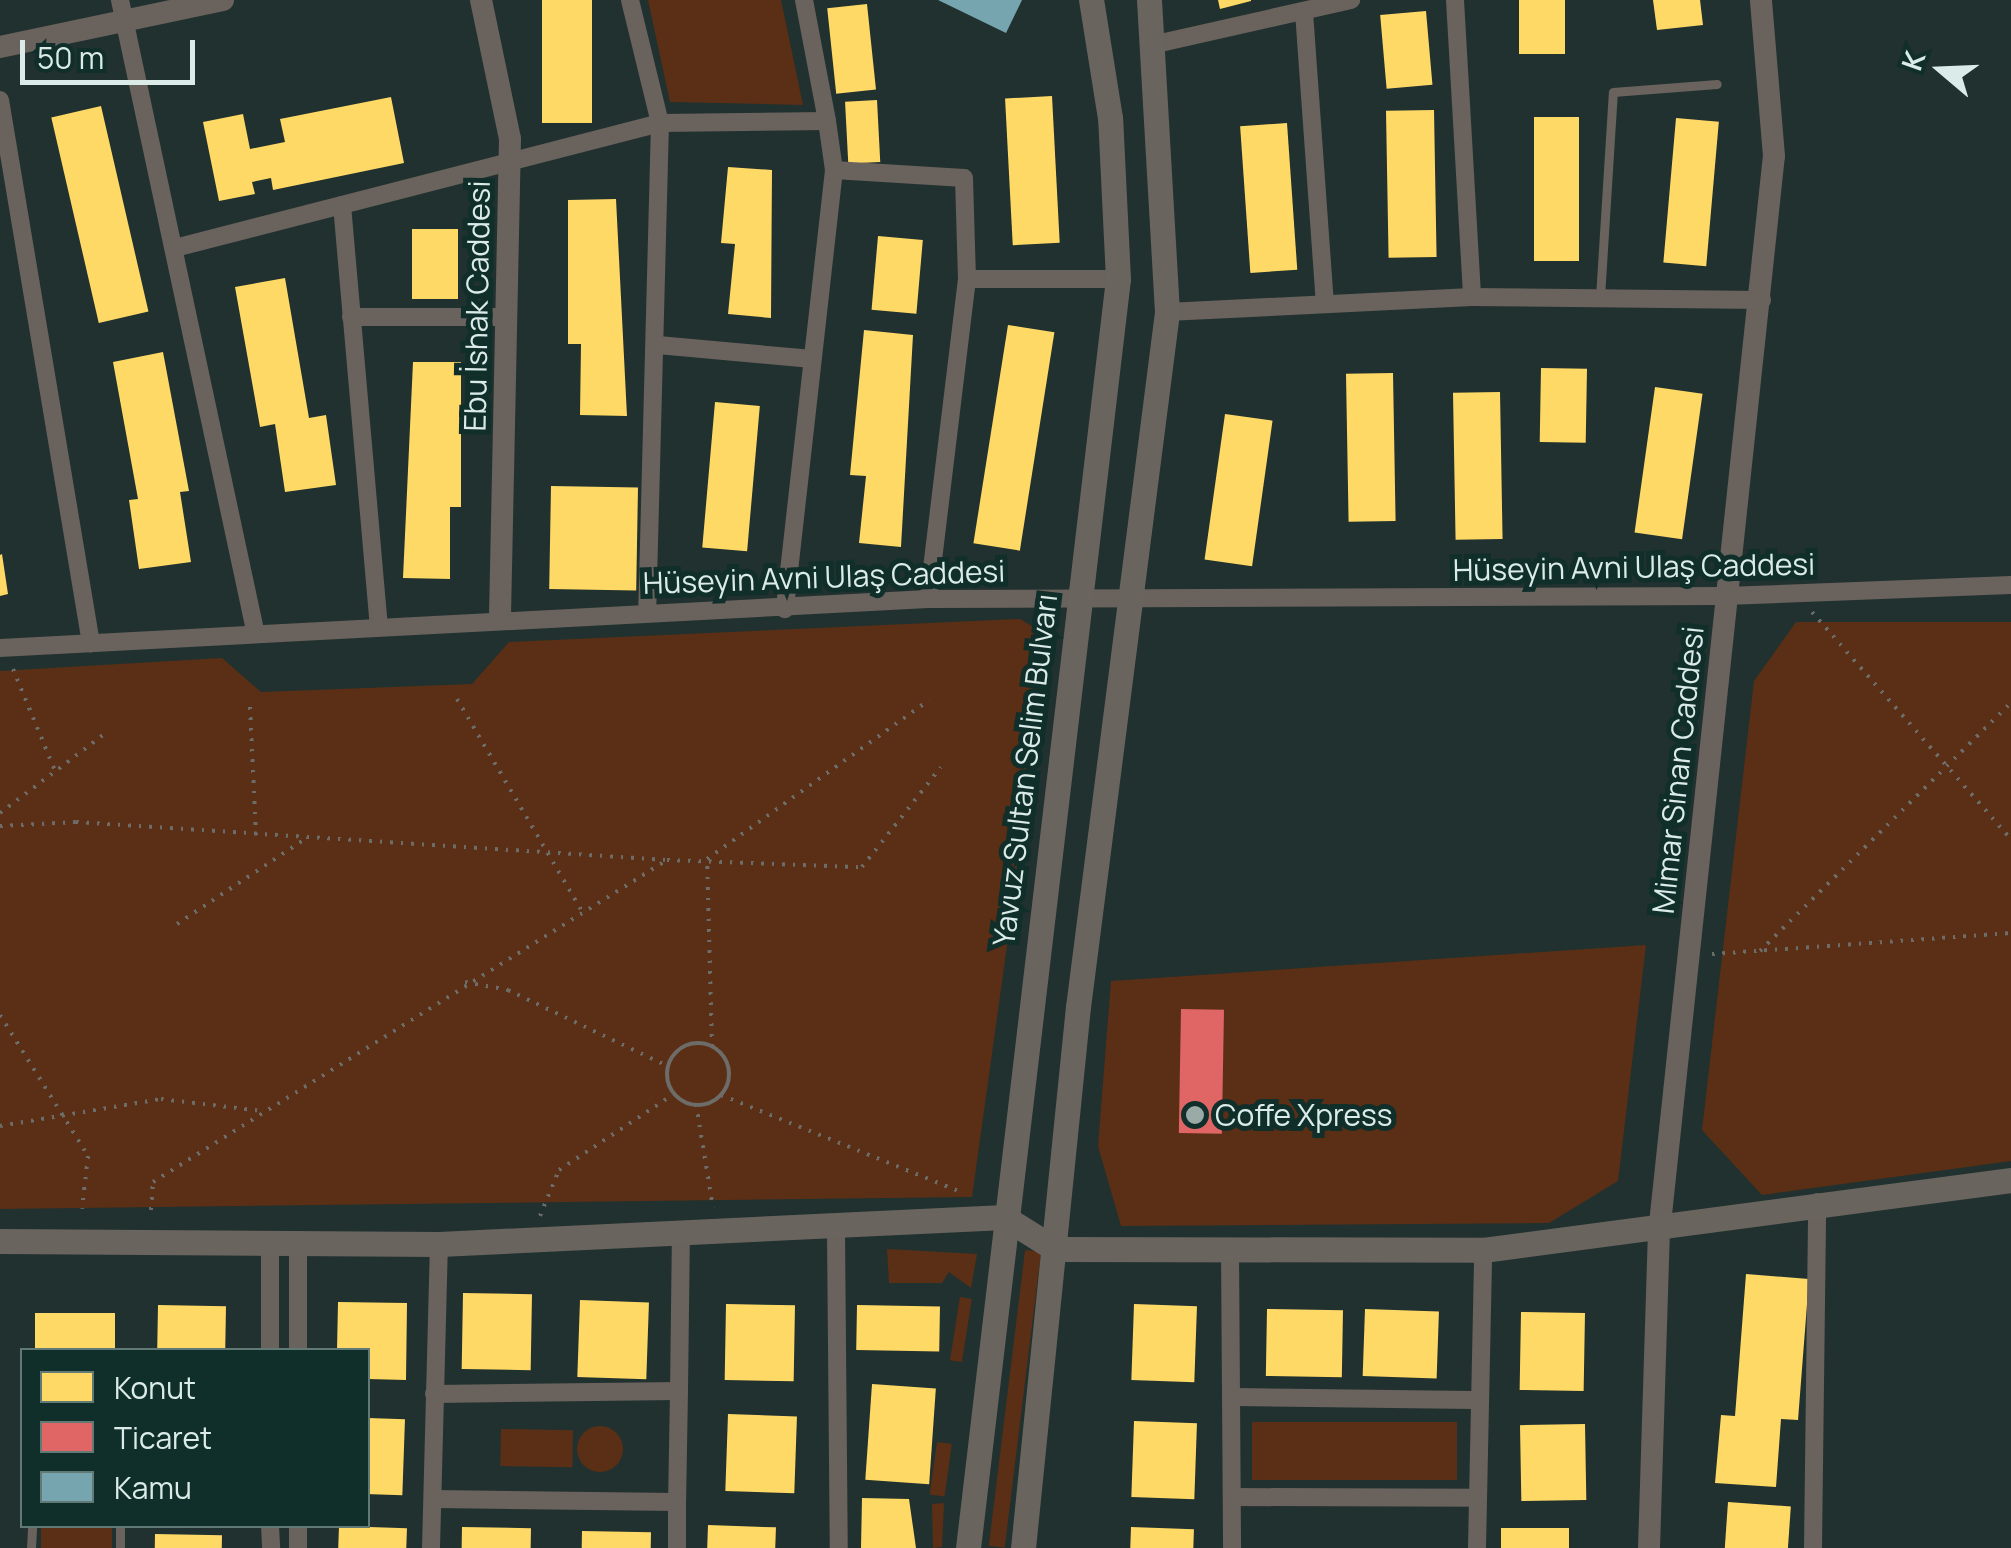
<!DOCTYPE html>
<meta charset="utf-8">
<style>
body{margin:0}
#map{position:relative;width:2011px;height:1548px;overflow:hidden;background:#21312f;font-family:Manrope,sans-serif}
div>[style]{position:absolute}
.green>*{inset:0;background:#5b2f15;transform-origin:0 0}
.round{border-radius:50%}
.homes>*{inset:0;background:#ffd966;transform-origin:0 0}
.shops>*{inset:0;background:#e06666;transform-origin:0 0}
.public>*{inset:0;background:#76a5af}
.path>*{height:4px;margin-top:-2px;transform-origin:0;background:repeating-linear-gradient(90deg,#6d6c68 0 2.5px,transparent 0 10.5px)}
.path>.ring{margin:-2px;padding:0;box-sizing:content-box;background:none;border:4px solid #6d6c68;border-radius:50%}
.service>*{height:9px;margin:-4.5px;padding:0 4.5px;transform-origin:4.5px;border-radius:4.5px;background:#6a625d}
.minor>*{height:18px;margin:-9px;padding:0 9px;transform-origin:9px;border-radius:9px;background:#6a625d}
.tertiary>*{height:22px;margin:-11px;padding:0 11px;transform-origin:11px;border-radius:11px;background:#6a625d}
.secondary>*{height:25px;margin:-12.5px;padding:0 12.5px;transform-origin:12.5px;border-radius:12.5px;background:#6a645f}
.dots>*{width:28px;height:28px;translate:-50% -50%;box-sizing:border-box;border:5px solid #102e2a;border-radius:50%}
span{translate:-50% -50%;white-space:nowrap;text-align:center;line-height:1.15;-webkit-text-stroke:10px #102e2a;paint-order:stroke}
.street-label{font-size:30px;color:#daebe8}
.poi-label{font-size:30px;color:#daebe8}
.left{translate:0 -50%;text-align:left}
.legend{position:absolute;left:20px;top:1348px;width:350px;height:180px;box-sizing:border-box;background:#102e2a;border:2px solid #617a76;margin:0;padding:12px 18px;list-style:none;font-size:30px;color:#daebe8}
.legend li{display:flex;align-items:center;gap:20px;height:50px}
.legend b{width:50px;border:2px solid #617a76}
.north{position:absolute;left:1891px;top:20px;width:100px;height:100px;-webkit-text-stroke:8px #102e2a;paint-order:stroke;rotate:289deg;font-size:28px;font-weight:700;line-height:40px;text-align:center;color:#daebe8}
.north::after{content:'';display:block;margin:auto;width:35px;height:45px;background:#daebe8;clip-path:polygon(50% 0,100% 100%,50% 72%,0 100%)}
.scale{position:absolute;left:20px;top:40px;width:175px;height:45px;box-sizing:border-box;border:5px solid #daebe8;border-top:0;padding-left:12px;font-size:30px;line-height:35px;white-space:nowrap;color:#daebe8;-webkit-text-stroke:8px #102e2a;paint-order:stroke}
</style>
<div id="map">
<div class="green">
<i style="clip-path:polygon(648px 0,781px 0,803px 105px,670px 102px)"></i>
<i style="clip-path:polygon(1020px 619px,1050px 637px,972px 1197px,0 1209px,0 671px,222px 658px,261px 692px,472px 684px,509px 642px)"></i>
<i style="clip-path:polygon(1796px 622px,2011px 622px,2011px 1161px,1762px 1195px,1702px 1130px,1754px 681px)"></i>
<i style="clip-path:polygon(1646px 945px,1618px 1181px,1549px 1223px,1121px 1226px,1098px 1146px,1111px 981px)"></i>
<i style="clip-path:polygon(887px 1249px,977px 1254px,971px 1288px,949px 1272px,942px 1283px,889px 1283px)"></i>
<i style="left:1041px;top:1252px;width:298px;height:16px;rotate:97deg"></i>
<i style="left:960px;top:1297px;width:12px;height:64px;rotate:9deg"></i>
<i style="left:1252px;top:1422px;width:205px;height:58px"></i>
<i class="round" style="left:577px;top:1426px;width:46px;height:46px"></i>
<i style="left:501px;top:1429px;width:72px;height:37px;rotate:1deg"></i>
<i style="left:937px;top:1442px;width:15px;height:53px;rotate:8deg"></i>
<i style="clip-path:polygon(944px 1503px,942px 1547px,933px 1548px,932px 1504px)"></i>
<i style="left:41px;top:1526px;width:71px;height:22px"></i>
</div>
<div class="homes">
<i style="left:542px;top:0;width:50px;height:123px"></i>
<i style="clip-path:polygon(1218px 0,1251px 0,1251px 1px,1220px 9px)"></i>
<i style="left:1519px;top:0;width:46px;height:54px"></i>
<i style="clip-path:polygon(1653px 0,1700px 0,1703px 25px,1657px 30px)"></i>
<i style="left:867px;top:4px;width:86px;height:40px;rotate:84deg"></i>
<i style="left:1426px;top:11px;width:74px;height:46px;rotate:85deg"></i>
<i style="left:1052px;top:96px;width:147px;height:47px;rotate:87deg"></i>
<i style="clip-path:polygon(391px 97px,404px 163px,273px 190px,271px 178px,252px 182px,255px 194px,219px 201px,203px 122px,243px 114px,250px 149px,285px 142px,280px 119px)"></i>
<i style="left:877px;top:100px;width:62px;height:32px;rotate:87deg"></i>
<i style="left:101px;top:106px;width:211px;height:51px;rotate:77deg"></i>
<i style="left:1434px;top:110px;width:147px;height:48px;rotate:89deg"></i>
<i style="left:1534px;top:117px;width:45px;height:144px"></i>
<i style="left:1676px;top:118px;width:43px;height:145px;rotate:5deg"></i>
<i style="left:1287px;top:123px;width:147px;height:47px;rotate:86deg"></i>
<i style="clip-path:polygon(728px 167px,772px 170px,771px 318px,728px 314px,735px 244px,721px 243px)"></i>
<i style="clip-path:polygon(616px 199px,627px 416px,580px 415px,581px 344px,568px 344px,568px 200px)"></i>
<i style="left:412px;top:229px;width:46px;height:70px"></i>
<i style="left:878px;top:236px;width:45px;height:74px;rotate:5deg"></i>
<i style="clip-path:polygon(285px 278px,309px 418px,326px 415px,336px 485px,285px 492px,275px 424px,260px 427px,235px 287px)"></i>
<i style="left:1008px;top:325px;width:47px;height:221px;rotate:9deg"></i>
<i style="clip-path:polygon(864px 330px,913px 335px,901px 547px,859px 543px,866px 476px,850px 475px)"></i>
<i style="clip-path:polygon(163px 352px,189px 491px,180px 492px,191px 562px,139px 569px,129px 500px,138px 499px,113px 362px)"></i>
<i style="clip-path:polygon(413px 362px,461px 362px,461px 507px,450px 507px,450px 579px,403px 578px)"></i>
<i style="left:1541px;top:368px;width:46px;height:74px;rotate:1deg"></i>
<i style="left:1393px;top:373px;width:148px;height:47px;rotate:89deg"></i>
<i style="left:1655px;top:387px;width:48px;height:147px;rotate:8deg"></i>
<i style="left:1500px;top:392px;width:147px;height:47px;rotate:89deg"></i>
<i style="left:715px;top:402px;width:45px;height:146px;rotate:5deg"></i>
<i style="left:1225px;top:414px;width:48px;height:147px;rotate:8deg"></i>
<i style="left:551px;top:486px;width:87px;height:103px;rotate:1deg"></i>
<i style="clip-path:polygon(2px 554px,8px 594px,0 596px,0 555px)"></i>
<i style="clip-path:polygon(1746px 1274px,1809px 1279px,1798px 1420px,1781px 1419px,1776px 1487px,1715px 1483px,1721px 1415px,1735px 1416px)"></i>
<i style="left:463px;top:1293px;width:69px;height:76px;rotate:1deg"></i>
<i style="left:580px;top:1300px;width:69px;height:77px;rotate:2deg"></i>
<i style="clip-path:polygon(338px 1302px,407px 1303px,406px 1380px,368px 1379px,368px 1350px,337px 1350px)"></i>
<i style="left:726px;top:1304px;width:69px;height:76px;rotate:1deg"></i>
<i style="left:1134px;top:1304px;width:63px;height:76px;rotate:2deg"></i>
<i style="left:158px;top:1305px;width:68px;height:45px;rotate:1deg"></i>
<i style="left:857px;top:1305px;width:83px;height:45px;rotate:1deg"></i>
<i style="left:1267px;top:1309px;width:76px;height:67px;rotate:1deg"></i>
<i style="left:1365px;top:1309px;width:74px;height:67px;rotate:2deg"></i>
<i style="left:1521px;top:1312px;width:64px;height:78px;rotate:1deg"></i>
<i style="left:35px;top:1313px;width:80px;height:37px"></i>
<i style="left:872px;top:1384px;width:64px;height:96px;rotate:4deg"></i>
<i style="left:728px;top:1414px;width:69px;height:77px;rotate:2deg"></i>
<i style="left:368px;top:1418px;width:37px;height:76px;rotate:2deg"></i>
<i style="left:1134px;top:1421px;width:63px;height:76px;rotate:2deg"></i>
<i style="left:1585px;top:1424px;width:76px;height:65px;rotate:89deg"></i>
<i style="clip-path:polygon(862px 1498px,909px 1499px,916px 1548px,861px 1548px)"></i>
<i style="left:1728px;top:1502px;width:63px;height:46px;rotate:4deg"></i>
<i style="left:708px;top:1525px;width:68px;height:23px;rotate:2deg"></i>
<i style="left:339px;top:1526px;width:68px;height:22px;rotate:2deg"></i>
<i style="left:462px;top:1527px;width:69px;height:21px;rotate:1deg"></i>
<i style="left:1131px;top:1527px;width:63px;height:21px;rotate:2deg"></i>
<i style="left:1569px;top:1528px;width:20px;height:68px;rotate:90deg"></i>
<i style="left:582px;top:1531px;width:69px;height:17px;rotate:1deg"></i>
<i style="left:155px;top:1534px;width:67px;height:14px;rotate:1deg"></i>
</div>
<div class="shops">
<i style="left:1181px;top:1009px;width:43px;height:124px;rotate:1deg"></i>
</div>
<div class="public">
<i style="clip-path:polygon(938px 0,1022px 0,1006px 33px)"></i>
</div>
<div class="path">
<i style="left:1812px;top:612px;width:302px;rotate:48.8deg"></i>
<i style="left:13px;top:669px;width:110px;rotate:67.6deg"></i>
<i style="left:457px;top:699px;width:246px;rotate:59.5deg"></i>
<i style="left:250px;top:707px;width:128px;rotate:87.3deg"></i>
<i style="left:0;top:813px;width:134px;rotate:-37.1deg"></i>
<i style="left:0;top:826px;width:76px;rotate:-3deg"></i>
<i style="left:76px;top:822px;width:592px;rotate:3.68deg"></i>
<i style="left:177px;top:924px;width:154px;rotate:-33.6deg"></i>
<i style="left:1760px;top:951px;width:353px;rotate:-44.7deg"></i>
<i style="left:1712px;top:954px;width:300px;rotate:-4deg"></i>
<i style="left:465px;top:982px;width:44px;rotate:10.5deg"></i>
<i style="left:508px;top:990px;width:176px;rotate:25.5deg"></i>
<i style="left:0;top:1015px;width:166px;rotate:58deg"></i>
<i style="left:88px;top:1156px;width:53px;rotate:96.5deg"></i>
<i class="ring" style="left:667px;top:1043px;width:58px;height:58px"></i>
<i style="left:712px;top:1047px;width:188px;rotate:-91.5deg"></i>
<i style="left:707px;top:859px;width:273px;rotate:-35.6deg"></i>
<i style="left:721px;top:1095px;width:261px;rotate:22deg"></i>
<i style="left:696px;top:1104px;width:105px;rotate:80.7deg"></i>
<i style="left:0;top:1126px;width:163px;rotate:-9.5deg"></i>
<i style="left:161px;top:1099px;width:101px;rotate:6.8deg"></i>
<i style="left:151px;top:1210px;width:28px;rotate:-86deg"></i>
<i style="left:153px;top:1182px;width:607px;rotate:-32.07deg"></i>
<i style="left:667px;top:860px;width:195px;rotate:2.1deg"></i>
<i style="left:862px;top:867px;width:127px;rotate:-51.7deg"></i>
<i style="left:540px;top:1216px;width:50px;rotate:-67.6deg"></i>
<i style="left:559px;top:1170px;width:138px;rotate:-33.5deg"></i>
</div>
<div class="service">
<i style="left:1600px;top:297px;width:205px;rotate:-86.4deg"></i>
<i style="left:1613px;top:92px;width:104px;rotate:-4.4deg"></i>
<i style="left:31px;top:1548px;width:22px;rotate:-87deg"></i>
<i style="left:120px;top:1548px;width:22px;rotate:-90deg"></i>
</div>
<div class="minor">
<i style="left:120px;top:0;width:644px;rotate:77.91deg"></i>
<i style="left:630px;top:0;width:127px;rotate:76.3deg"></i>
<i style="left:660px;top:123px;width:167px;rotate:-0.7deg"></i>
<i style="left:827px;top:121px;width:49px;rotate:81.9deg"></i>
<i style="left:834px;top:170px;width:442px;rotate:96.4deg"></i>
<i style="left:804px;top:0;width:123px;rotate:79.2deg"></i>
<i style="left:1455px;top:0;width:297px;rotate:86.7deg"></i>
<i style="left:1304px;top:12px;width:292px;rotate:85.9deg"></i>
<i style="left:1156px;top:44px;width:200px;rotate:-12.7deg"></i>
<i style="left:0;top:100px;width:551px;rotate:80.49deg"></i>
<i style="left:834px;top:170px;width:130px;rotate:3.5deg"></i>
<i style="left:964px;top:178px;width:101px;rotate:88.3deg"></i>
<i style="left:967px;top:279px;width:322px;rotate:96.9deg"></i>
<i style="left:342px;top:205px;width:422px;rotate:85deg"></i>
<i style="left:175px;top:248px;width:501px;rotate:-14.45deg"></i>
<i style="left:660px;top:123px;width:487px;rotate:91.5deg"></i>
<i style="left:967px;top:279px;width:151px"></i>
<i style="left:1167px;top:312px;width:305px;rotate:-2.8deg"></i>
<i style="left:1472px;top:297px;width:290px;rotate:0.6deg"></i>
<i style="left:351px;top:317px;width:156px"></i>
<i style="left:658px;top:345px;width:155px;rotate:5.2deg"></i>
<i style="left:0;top:648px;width:929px;rotate:-3.02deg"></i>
<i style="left:928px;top:599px;width:798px;rotate:-0.22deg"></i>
<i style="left:1726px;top:596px;width:285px;rotate:-2.2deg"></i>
<i style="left:836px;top:1231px;width:317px;rotate:89.5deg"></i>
<i style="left:270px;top:1242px;width:108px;rotate:90deg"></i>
<i style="left:1230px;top:1252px;width:296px;rotate:89.6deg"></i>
<i style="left:298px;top:1350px;width:107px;rotate:-90deg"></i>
<i style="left:679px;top:1391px;width:155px;rotate:-89.3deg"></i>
<i style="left:434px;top:1394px;width:245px;rotate:-0.7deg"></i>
<i style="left:679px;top:1391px;width:111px;rotate:91deg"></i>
<i style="left:677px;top:1502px;width:242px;rotate:-179.3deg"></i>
<i style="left:1235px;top:1397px;width:238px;rotate:0.7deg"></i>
<i style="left:1235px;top:1497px;width:241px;rotate:0.2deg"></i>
<i style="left:270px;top:1526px;width:22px;rotate:87deg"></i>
<i style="left:298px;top:1548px;width:22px;rotate:-90deg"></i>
<i style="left:431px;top:1548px;width:304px;rotate:-88.5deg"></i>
<i style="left:677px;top:1548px;width:46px;rotate:-90deg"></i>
<i style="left:1477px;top:1548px;width:298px;rotate:-88.8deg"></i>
<i style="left:1813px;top:1548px;width:346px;rotate:-89.3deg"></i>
</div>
<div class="tertiary">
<i style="left:481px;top:0;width:142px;rotate:78.2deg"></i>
<i style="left:510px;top:139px;width:478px;rotate:91.2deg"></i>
<i style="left:0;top:47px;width:228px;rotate:-11.9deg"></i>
<i style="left:1649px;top:1548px;width:315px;rotate:-88.2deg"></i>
<i style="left:1659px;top:1233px;width:1083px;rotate:-83.91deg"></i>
<i style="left:1774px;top:156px;width:157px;rotate:-94.8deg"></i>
</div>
<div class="secondary">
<i style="left:0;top:1241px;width:439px;rotate:0.4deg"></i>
<i style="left:439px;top:1244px;width:566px;rotate:-2.74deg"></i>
<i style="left:1004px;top:1217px;width:60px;rotate:32.1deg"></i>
<i style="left:1055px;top:1249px;width:428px;rotate:0.1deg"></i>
<i style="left:1483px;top:1250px;width:533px;rotate:-7.55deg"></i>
<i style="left:968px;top:1548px;width:1278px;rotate:-83.26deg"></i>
<i style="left:1118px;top:279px;width:161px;rotate:-92.8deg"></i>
<i style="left:1110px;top:118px;width:120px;rotate:-99.1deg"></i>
<i style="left:1023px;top:1548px;width:544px;rotate:-84.2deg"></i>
<i style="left:1078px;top:1007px;width:701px;rotate:-82.7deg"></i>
<i style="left:1167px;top:312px;width:313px;rotate:-93.3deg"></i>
</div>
<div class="dots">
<i style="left:1195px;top:1115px;background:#99aaa7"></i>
</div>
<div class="street-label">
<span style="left:477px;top:306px;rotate:-89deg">Ebu İshak Caddesi</span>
<span style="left:1634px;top:567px;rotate:-1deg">Hüseyin Avni Ulaş Caddesi</span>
<span style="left:824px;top:577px;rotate:-2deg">Hüseyin Avni Ulaş Caddesi</span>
<span style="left:1025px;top:770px;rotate:-83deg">Yavuz Sultan Selim Bulvarı</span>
<span style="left:1678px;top:770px;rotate:-84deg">Mimar Sinan Caddesi</span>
</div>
<div class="poi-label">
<span class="left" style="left:1215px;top:1115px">Coffe Xpress</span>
</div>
<ul class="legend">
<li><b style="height:28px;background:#ffd966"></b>Konut</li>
<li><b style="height:28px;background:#e06666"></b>Ticaret</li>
<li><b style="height:28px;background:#76a5af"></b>Kamu</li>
</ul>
<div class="north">K</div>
<div class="scale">50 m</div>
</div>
